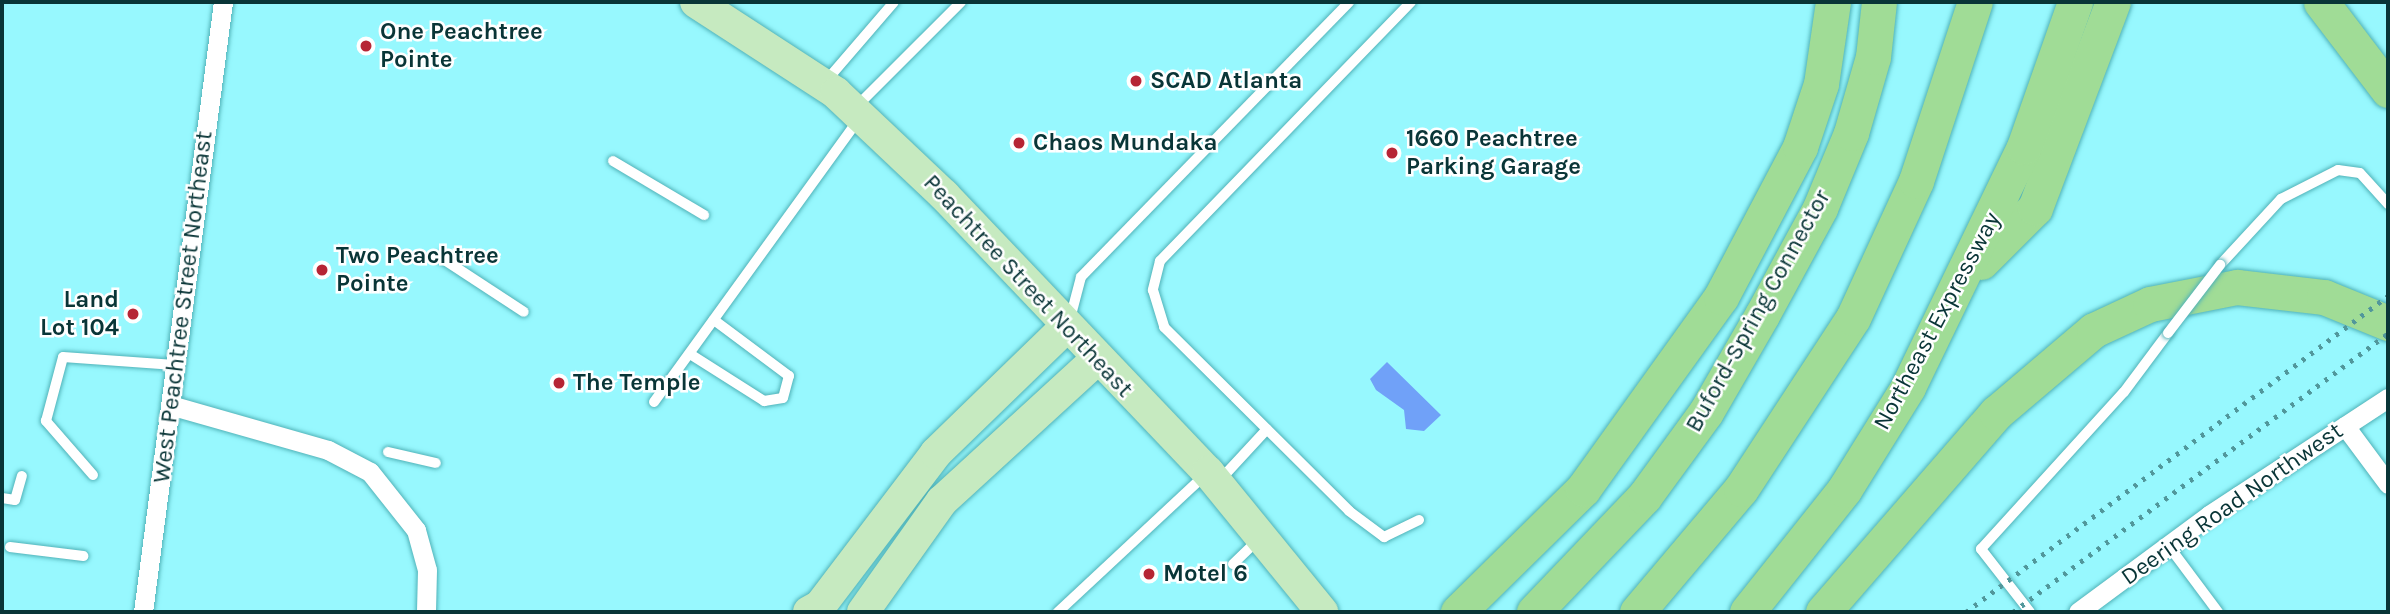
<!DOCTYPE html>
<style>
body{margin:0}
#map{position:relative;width:2390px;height:614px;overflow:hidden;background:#97f8fe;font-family:Karla,sans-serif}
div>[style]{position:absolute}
.water>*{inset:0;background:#70a1f8}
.roads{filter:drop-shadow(0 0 2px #50b2b8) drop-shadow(0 0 2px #50b2b8)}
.service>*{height:10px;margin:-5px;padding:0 5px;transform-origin:5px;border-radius:5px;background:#fff}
.minor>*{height:19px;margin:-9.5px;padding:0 9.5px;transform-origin:9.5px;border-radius:9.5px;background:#fff}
.primary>*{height:32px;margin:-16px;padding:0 16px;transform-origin:16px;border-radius:16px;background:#c6eac0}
.motorway>*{height:35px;margin:-17.5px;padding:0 17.5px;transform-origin:17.5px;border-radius:17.5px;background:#a0dc96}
.rail>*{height:5px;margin-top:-2.5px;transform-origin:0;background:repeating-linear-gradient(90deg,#51979b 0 3.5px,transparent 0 10.5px)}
.bridges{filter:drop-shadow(0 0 2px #50b2b8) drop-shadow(0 0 2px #50b2b8)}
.service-bridge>*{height:10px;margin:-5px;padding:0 5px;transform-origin:5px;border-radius:5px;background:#fff}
.dots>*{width:19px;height:19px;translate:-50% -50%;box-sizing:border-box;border:4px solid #fff;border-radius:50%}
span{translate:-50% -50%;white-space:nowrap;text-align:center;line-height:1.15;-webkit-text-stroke:5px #fff;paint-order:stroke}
.poi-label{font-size:24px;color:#093537;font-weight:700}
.left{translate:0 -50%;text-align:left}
.right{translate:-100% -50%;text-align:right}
.street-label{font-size:24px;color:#093537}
.frame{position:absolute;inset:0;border:4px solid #093537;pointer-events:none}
</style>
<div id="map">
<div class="water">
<i style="clip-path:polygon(1387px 362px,1441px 415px,1424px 431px,1406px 429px,1404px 410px,1376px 390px,1370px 379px)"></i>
</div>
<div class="roads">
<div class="service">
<i style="left:1411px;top:2px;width:361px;rotate:134.1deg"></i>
<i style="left:1160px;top:261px;width:30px;rotate:104deg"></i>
<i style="left:1153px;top:290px;width:39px;rotate:73deg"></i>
<i style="left:1164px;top:327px;width:261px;rotate:44.8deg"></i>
<i style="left:1349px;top:511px;width:44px;rotate:36.6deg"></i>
<i style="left:1384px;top:537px;width:39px;rotate:-26deg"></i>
<i style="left:826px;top:81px;width:104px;rotate:-49.3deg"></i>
<i style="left:855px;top:108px;width:150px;rotate:-45deg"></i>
<i style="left:613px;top:161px;width:106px;rotate:30.7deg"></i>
<i style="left:440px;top:257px;width:100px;rotate:33.2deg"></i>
<i style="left:2220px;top:265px;width:90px;rotate:-47.3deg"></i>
<i style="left:2281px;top:199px;width:64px;rotate:-27deg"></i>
<i style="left:2338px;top:170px;width:22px;rotate:8deg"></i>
<i style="left:2360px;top:173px;width:42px;rotate:47.9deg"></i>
<i style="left:1070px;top:319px;width:43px;rotate:-75.3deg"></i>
<i style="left:1081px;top:277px;width:384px;rotate:-45.7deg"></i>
<i style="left:690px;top:354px;width:88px;rotate:32.4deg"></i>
<i style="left:764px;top:401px;width:19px;rotate:-9deg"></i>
<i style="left:783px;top:398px;width:23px;rotate:-75deg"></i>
<i style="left:789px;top:376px;width:94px;rotate:-143.3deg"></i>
<i style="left:654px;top:402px;width:348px;rotate:-54.1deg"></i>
<i style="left:388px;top:452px;width:49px;rotate:12.9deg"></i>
<i style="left:93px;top:475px;width:72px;rotate:-131deg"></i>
<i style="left:46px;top:421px;width:66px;rotate:-75.1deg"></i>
<i style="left:63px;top:357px;width:112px;rotate:4.1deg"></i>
<i style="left:1220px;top:480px;width:69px;rotate:-47.3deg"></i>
<i style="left:2px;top:498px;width:13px;rotate:9deg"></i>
<i style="left:15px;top:500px;width:25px;rotate:-74deg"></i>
<i style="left:2168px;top:545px;width:84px;rotate:53.3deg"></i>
<i style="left:10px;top:547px;width:74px;rotate:7deg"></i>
<i style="left:1233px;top:564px;width:36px;rotate:-44deg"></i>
<i style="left:1058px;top:612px;width:201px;rotate:-43deg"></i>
<i style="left:2030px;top:612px;width:80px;rotate:-127.9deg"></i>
<i style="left:1981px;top:549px;width:212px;rotate:-47.7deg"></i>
<i style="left:2124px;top:392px;width:74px;rotate:-53.3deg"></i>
</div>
<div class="minor">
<i style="left:170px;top:405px;width:164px;rotate:15.9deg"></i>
<i style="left:328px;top:450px;width:47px;rotate:27.6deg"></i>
<i style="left:370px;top:472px;width:74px;rotate:51.6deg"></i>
<i style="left:416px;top:530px;width:41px;rotate:74.6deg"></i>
<i style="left:427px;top:570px;width:42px;rotate:91.4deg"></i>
<i style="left:2345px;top:426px;width:72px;rotate:53.4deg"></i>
<i style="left:143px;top:612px;width:615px;rotate:-82.53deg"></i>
<i style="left:2078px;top:612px;width:163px;rotate:-36.5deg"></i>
<i style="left:2209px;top:515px;width:214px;rotate:-33.2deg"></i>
</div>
<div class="primary">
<i style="left:696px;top:2px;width:167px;rotate:33deg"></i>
<i style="left:836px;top:93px;width:149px;rotate:43.4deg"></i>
<i style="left:944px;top:195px;width:383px;rotate:46.4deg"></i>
<i style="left:1208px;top:472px;width:181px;rotate:50.8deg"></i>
<i style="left:809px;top:612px;width:13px;rotate:-29deg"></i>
<i style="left:820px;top:606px;width:192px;rotate:-52.8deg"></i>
<i style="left:936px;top:453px;width:182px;rotate:-44.1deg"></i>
<i style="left:863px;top:612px;width:136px;rotate:-54.6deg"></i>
<i style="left:942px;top:501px;width:210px;rotate:-42.5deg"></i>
</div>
<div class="motorway">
<i style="left:2321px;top:2px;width:111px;rotate:52.7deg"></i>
<i style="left:1981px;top:262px;width:76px;rotate:-45deg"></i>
<i style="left:2035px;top:208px;width:220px;rotate:-69.3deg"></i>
<i style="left:1458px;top:612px;width:175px;rotate:-44.5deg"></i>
<i style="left:1583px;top:489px;width:236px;rotate:-54.3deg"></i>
<i style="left:1721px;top:297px;width:170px;rotate:-62.2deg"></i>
<i style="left:1800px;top:147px;width:66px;rotate:-71.6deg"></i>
<i style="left:1821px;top:84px;width:83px;rotate:-81.7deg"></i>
<i style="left:1534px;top:612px;width:159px;rotate:-46.3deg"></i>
<i style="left:1644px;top:497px;width:105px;rotate:-53.9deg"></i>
<i style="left:1706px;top:412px;width:112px;rotate:-60deg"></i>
<i style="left:1762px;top:315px;width:122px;rotate:-61.5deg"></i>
<i style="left:1820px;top:208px;width:81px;rotate:-67.5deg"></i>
<i style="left:1851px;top:133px;width:79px;rotate:-73.9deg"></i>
<i style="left:1873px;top:57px;width:55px;rotate:-83.8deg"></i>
<i style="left:1637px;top:612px;width:161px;rotate:-49.8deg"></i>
<i style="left:1741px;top:489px;width:204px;rotate:-56.8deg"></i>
<i style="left:1853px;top:318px;width:151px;rotate:-65.3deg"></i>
<i style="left:1916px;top:181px;width:188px;rotate:-71.8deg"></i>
<i style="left:1747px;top:612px;width:156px;rotate:-51.5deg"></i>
<i style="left:1844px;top:490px;width:121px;rotate:-58.1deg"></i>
<i style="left:1908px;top:387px;width:267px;rotate:-64.2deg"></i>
<i style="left:2024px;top:147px;width:154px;rotate:-70.6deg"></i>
<i style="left:1823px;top:612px;width:264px;rotate:-49deg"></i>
<i style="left:1996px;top:413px;width:128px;rotate:-40.3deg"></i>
<i style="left:2094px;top:330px;width:62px;rotate:-24.9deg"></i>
<i style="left:2150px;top:304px;width:89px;rotate:-11.1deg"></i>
<i style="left:2237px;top:287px;width:88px;rotate:6.6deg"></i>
<i style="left:2324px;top:297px;width:69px;rotate:22.1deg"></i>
</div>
</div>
<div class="rail">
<i style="left:1966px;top:612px;width:527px;rotate:-36.83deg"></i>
<i style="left:2013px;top:612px;width:467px;rotate:-36.6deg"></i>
</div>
<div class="bridges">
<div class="service-bridge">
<i style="left:2168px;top:333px;width:86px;rotate:-52.6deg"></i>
</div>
</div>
<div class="dots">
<i style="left:366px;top:46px;background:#b62535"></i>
<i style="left:1136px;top:81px;background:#b62535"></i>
<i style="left:1019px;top:143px;background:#b62535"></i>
<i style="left:1392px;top:153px;background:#b62535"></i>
<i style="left:322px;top:270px;background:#b62535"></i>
<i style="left:133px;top:314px;background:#b62535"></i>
<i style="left:559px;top:383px;background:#b62535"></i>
<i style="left:1149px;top:574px;background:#b62535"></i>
</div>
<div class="poi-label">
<span class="left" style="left:380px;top:46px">One Peachtree<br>Pointe</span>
<span class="left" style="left:1150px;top:81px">SCAD Atlanta</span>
<span class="left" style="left:1406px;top:153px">1660 Peachtree<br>Parking Garage</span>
<span class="left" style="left:1033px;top:143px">Chaos Mundaka</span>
<span class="left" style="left:336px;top:270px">Two Peachtree<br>Pointe</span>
<span class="right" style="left:119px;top:314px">Land<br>Lot 104</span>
<span class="left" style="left:573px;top:383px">The Temple</span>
<span class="left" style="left:1163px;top:574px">Motel 6</span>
</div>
<div class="street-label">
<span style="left:1028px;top:286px;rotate:47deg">Peachtree Street Northeast</span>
<span style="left:183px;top:307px;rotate:-83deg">West Peachtree Street Northeast</span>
<span style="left:1758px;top:311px;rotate:-61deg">Buford-Spring Connector</span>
<span style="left:1937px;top:321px;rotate:-62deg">Northeast Expressway</span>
<span style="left:2232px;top:504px;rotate:-35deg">Deering Road Northwest</span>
</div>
<div class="frame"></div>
</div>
